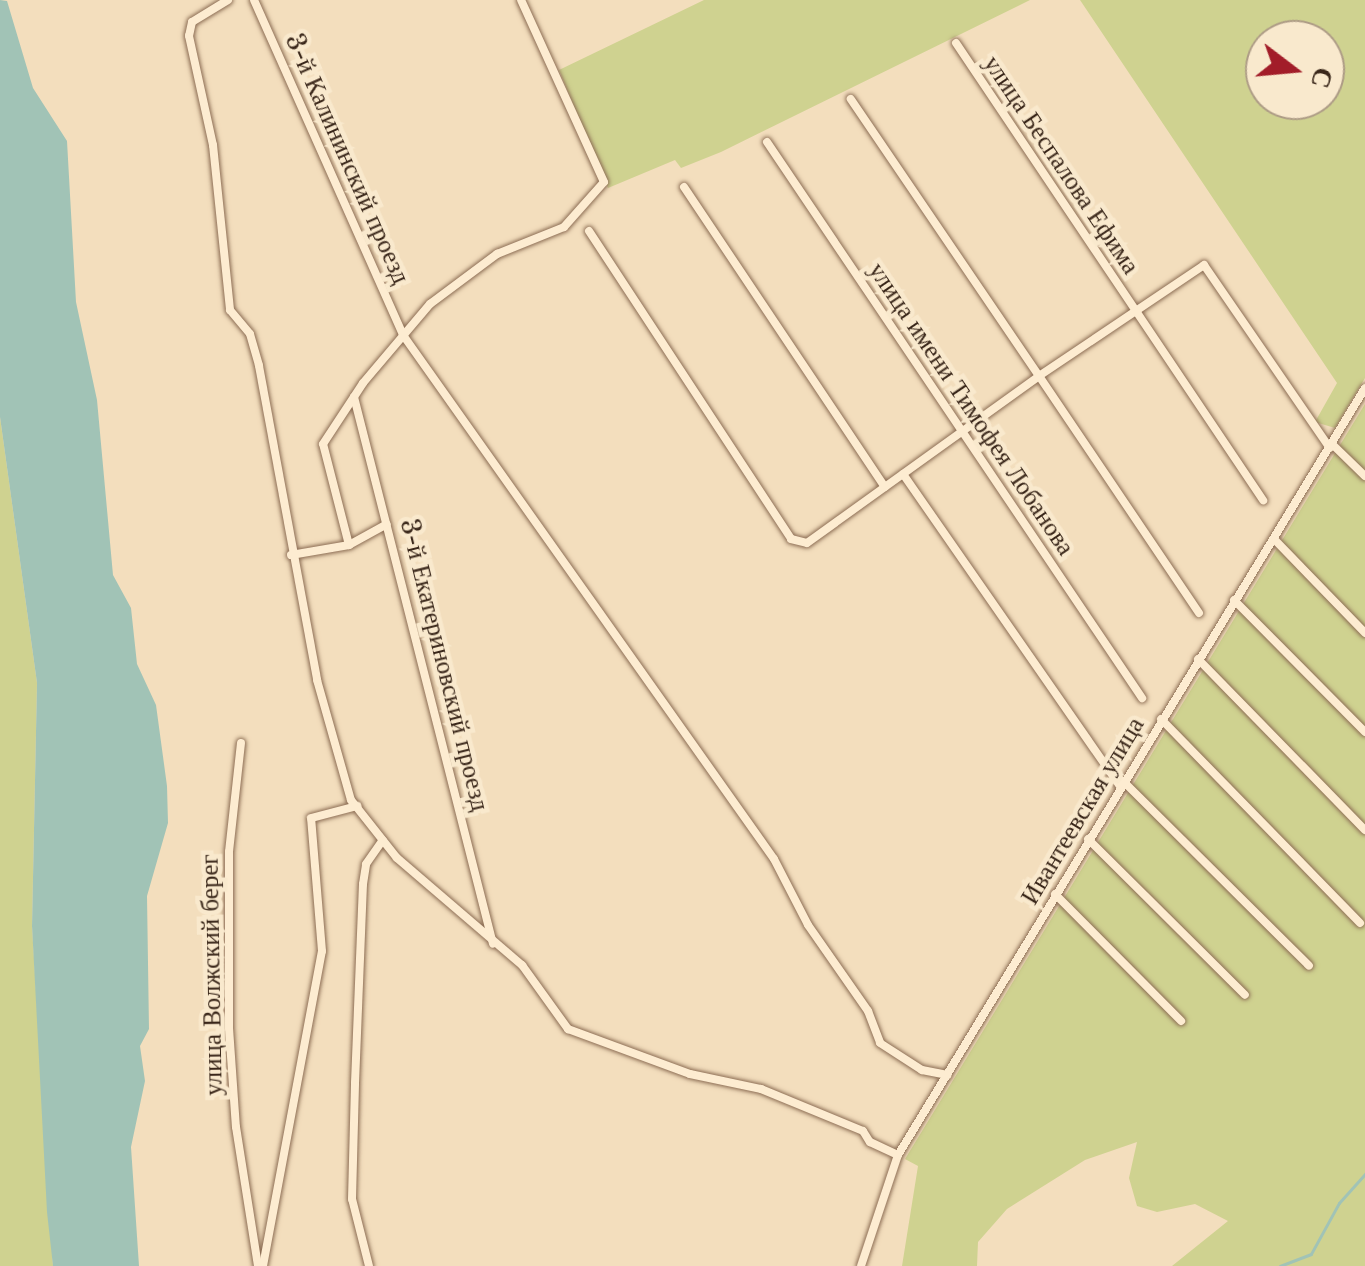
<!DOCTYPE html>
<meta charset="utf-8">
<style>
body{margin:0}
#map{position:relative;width:1365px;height:1266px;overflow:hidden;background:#f3debd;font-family:"Libre Baskerville",serif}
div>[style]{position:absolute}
.green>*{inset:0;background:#cfd290}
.water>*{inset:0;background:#a1c3b6}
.stream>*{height:2.5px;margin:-1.25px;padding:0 1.25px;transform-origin:1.25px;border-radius:1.25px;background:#a1c3b6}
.roads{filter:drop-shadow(0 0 2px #8c6d54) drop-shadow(0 0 2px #8c6d54)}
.minor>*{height:8px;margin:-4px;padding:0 4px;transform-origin:4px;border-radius:4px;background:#fdecd1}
span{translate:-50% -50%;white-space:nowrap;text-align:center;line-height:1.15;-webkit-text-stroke:9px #f9e9cd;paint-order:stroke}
.street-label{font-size:25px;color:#3a271a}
.north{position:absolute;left:1245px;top:20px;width:100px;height:100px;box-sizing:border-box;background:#f9e9cd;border:2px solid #ad9b85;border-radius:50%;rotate:106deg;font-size:28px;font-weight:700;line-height:40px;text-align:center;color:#3a271a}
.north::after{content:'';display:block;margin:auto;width:35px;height:45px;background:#a21d29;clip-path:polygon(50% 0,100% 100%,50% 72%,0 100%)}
</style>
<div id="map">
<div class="green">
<i style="clip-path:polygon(704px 0,1030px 0,721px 152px,681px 168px,675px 160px,608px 188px,559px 70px)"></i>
<i style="clip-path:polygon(evenodd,1080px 0,1365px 0,1365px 378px,1335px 428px,1315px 422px,1337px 383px,1080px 0,1265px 40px,1325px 40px,1325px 100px,1265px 100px,1265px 40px)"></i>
<i style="clip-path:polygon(1365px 404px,1365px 1266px,1172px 1266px,1228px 1221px,1195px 1204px,1157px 1212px,1137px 1206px,1129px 1178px,1137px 1142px,1085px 1160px,1007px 1209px,978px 1242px,977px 1266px,902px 1266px,918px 1166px,905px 1159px)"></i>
<i style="clip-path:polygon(0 417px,37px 683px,32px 926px,53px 1266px,0 1266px)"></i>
</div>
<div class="water">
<i style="clip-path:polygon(0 0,7px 1px,33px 88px,67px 141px,76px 302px,97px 400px,113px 575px,131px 608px,137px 664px,156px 705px,167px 786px,168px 823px,147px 896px,149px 1029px,140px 1046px,145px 1081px,131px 1147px,139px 1266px,53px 1266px,47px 1212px,32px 926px,37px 683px,0 417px)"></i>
</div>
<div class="stream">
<i style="left:1280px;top:1266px;width:33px;rotate:-21deg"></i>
<i style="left:1311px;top:1254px;width:58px;rotate:-61.2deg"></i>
<i style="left:1339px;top:1203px;width:39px;rotate:-48deg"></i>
</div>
<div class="roads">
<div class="minor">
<i style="left:228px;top:0;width:42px;rotate:148.6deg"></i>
<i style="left:192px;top:22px;width:14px;rotate:102deg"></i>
<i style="left:189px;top:36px;width:112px;rotate:77.6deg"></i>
<i style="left:213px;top:145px;width:166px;rotate:84.1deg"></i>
<i style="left:230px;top:310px;width:31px;rotate:50deg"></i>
<i style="left:250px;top:334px;width:33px;rotate:74deg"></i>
<i style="left:259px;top:366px;width:319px;rotate:79.5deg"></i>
<i style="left:317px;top:680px;width:125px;rotate:74.2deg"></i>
<i style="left:351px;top:800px;width:74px;rotate:51.6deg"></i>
<i style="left:397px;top:858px;width:165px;rotate:40.6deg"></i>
<i style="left:522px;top:965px;width:79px;rotate:54.3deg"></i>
<i style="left:568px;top:1029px;width:130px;rotate:20.2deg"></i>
<i style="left:690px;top:1074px;width:73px;rotate:11.9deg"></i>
<i style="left:761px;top:1089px;width:110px;rotate:22.4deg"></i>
<i style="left:863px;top:1131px;width:13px;rotate:58deg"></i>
<i style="left:870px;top:1142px;width:31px;rotate:25deg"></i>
<i style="left:254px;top:0;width:367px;rotate:66deg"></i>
<i style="left:403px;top:335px;width:642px;rotate:54.7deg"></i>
<i style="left:774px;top:859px;width:74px;rotate:62.7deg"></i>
<i style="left:808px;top:925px;width:105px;rotate:55.1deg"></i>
<i style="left:868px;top:1011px;width:34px;rotate:69deg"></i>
<i style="left:880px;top:1043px;width:50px;rotate:32.7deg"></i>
<i style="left:922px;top:1070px;width:26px;rotate:11deg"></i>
<i style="left:956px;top:43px;width:551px;rotate:56.11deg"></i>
<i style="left:767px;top:142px;width:671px;rotate:56deg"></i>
<i style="left:684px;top:187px;width:361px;rotate:56.2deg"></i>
<i style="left:589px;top:231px;width:368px;rotate:56.7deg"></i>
<i style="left:791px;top:539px;width:16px;rotate:14deg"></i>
<i style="left:807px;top:543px;width:286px;rotate:-35.7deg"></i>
<i style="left:1039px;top:376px;width:335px;rotate:-124.2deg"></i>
<i style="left:354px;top:397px;width:564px;rotate:75.74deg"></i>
<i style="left:1332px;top:444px;width:46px;rotate:44.1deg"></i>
<i style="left:903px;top:474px;width:380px;rotate:55.2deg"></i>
<i style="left:1274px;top:539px;width:131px;rotate:45.9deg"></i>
<i style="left:349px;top:545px;width:104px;rotate:-104.4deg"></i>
<i style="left:323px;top:444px;width:73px;rotate:-56.7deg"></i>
<i style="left:363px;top:383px;width:104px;rotate:-49.7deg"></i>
<i style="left:430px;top:304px;width:84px;rotate:-36.7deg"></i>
<i style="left:497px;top:254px;width:72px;rotate:-21.9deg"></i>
<i style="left:564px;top:227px;width:60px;rotate:-48.4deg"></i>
<i style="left:604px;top:182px;width:200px;rotate:-114.5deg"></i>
<i style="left:291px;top:555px;width:59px;rotate:-9.8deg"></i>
<i style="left:349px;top:545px;width:43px;rotate:-28.9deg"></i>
<i style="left:1234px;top:600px;width:186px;rotate:45.2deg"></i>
<i style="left:1199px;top:613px;width:286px;rotate:-124deg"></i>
<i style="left:1039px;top:376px;width:199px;rotate:-33.9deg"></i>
<i style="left:1204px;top:265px;width:222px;rotate:55.5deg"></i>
<i style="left:1198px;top:659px;width:239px;rotate:45.7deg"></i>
<i style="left:1161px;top:719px;width:285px;rotate:45.7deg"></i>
<i style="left:241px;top:743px;width:110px;rotate:96.3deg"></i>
<i style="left:229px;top:852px;width:176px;rotate:90deg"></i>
<i style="left:229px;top:1028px;width:99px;rotate:86deg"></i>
<i style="left:236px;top:1127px;width:141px;rotate:81deg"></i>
<i style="left:1123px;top:781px;width:262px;rotate:44.8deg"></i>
<i style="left:1088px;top:839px;width:221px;rotate:44.8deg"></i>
<i style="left:1055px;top:894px;width:179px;rotate:45.2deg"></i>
<i style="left:263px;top:1266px;width:320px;rotate:-79.4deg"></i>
<i style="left:322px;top:951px;width:133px;rotate:-94.7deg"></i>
<i style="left:311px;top:818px;width:48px;rotate:-14.6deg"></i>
<i style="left:369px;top:1266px;width:69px;rotate:-104.2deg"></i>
<i style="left:352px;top:1199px;width:116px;rotate:-88.5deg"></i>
<i style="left:355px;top:1083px;width:199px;rotate:-87.7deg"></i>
<i style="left:363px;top:884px;width:20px;rotate:-81deg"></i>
<i style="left:366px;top:864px;width:29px;rotate:-55deg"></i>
<i style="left:861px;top:1266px;width:117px;rotate:-71.6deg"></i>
<i style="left:898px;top:1155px;width:898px;rotate:-58.66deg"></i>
</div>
</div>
<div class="street-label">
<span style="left:347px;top:159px;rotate:66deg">3-й Калининский проезд</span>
<span style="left:1061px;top:165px;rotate:56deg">улица Беспалова Ефима</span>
<span style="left:971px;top:409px;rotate:56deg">улица имени Тимофея Лобанова</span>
<span style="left:444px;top:665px;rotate:76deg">3-й Екатериновский проезд</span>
<span style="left:1083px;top:811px;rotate:-59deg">Ивантеевская улица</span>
<span style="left:212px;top:975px;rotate:-91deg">улица Волжский берег</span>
</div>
<div class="north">С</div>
</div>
